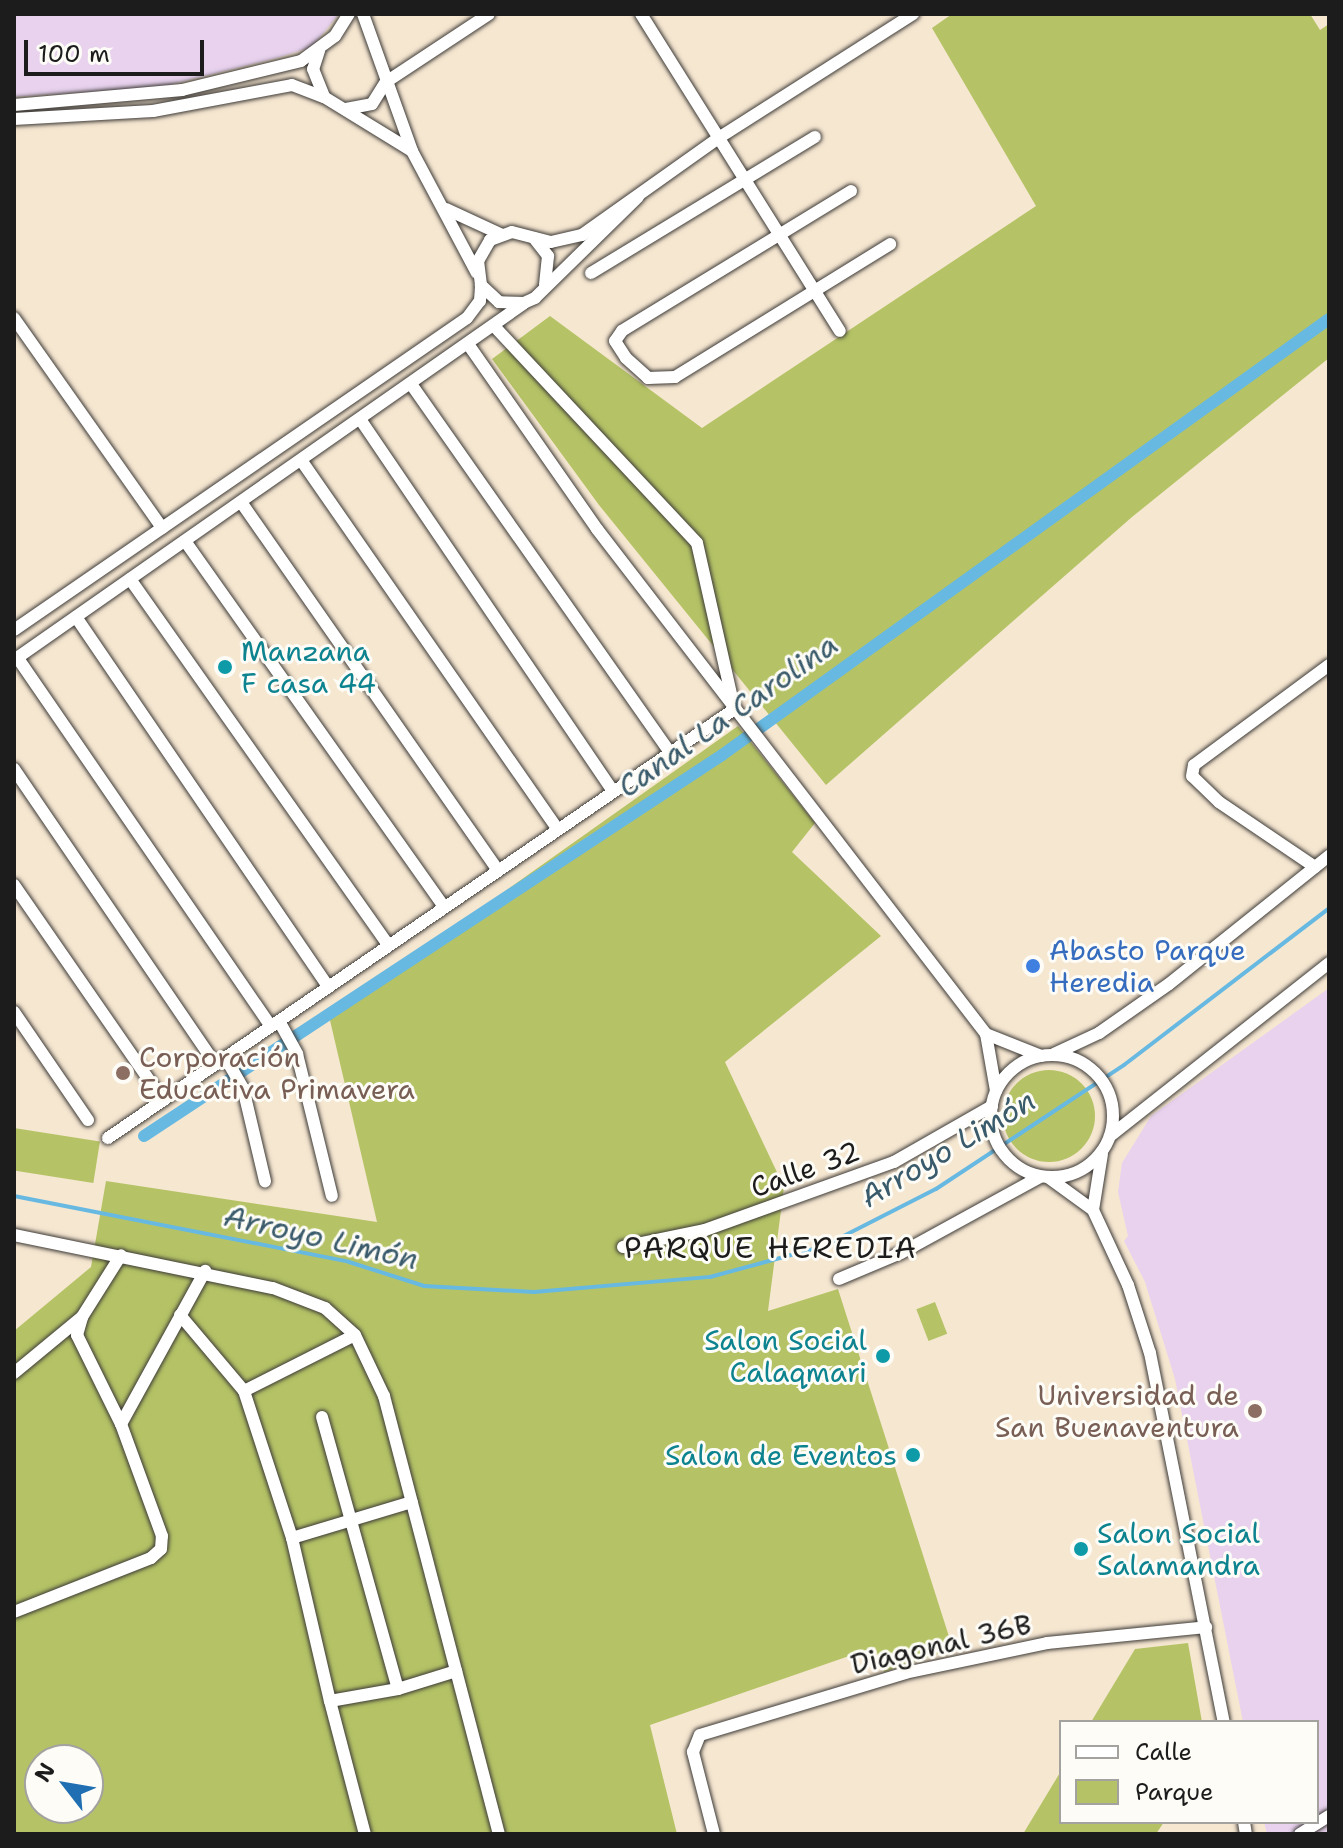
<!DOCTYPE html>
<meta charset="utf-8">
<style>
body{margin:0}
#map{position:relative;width:1343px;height:1848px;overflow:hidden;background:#f6e7d1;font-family:"Shantell Sans",sans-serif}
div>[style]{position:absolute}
.built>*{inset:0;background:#e8d2ee}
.green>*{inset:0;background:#b5c366;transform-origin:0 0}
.round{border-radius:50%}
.stream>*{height:4px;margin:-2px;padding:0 2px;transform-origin:2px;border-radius:2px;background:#67b9e2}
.canal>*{height:12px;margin:-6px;padding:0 6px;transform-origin:6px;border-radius:6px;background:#67b9e2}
.roads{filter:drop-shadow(0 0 2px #3d3a37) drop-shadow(0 0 2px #3d3a37)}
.minor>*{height:12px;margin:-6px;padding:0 6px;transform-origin:6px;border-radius:6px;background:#fff}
.minor>.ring{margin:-6px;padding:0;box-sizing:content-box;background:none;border:12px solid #fff;border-radius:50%}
.dots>*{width:22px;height:22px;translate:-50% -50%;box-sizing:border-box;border:4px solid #fdfcf7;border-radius:50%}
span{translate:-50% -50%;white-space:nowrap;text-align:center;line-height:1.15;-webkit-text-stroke:6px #fdfcf7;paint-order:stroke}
.culture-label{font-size:28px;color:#0d838f}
.left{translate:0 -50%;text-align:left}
.right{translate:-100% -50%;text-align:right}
.shop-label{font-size:28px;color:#366cbe}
.education-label{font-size:28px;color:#785e54}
.street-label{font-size:28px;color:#1c1c1c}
.water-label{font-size:30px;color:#3a5b6b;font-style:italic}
.neighbourhood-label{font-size:30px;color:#1c1c1c;letter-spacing:2px}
.frame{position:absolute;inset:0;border:16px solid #1c1c1c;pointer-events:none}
.legend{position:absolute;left:1059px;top:1720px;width:260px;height:104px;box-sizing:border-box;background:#fdfcf7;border:2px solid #a3a29f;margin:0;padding:10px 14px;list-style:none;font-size:24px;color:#1c1c1c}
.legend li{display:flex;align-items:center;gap:16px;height:40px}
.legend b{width:40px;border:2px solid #a3a29f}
.north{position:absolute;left:24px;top:1744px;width:80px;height:80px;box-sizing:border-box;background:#fdfcf7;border:2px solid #a3a29f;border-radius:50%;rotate:301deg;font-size:22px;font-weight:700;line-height:32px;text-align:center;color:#1c1c1c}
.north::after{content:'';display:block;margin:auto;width:28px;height:36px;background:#1f6fb2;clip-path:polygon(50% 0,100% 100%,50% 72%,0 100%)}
.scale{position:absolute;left:24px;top:40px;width:180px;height:36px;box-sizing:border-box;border:4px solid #1c1c1c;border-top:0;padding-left:10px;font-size:24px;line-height:28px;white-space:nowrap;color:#1c1c1c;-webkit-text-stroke:6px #fdfcf7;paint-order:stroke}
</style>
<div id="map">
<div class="built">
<i style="clip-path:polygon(14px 14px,339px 14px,312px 47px,277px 58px,161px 87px,14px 97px)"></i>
<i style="clip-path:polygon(1329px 988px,1329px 1834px,1267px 1834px,1264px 1822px,1317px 1822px,1317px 1722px,1243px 1722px,1175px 1379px,1145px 1282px,1124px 1241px,1128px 1236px,1118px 1192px,1122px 1163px,1151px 1116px)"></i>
</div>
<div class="green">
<i style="clip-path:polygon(952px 14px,1310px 14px,1320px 30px,1329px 24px,1329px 358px,1132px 517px,826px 785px,599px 505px,492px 359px,550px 316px,702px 428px,1036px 206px,932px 28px)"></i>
<i style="clip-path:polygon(evenodd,738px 726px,815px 823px,792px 852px,881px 936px,725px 1062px,784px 1187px,768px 1311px,838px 1289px,953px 1649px,884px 1672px,875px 1647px,650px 1725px,677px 1834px,14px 1834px,14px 1331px,91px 1267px,106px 1181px,377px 1222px,329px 1016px,738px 726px,40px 1760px,88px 1760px,88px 1808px,40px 1808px,40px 1760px)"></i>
<i class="round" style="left:1003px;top:1070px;width:92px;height:92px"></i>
<i style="left:14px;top:1128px;width:87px;height:42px;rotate:9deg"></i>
<i style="left:935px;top:1302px;width:34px;height:20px;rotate:69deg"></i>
<i style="clip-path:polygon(1188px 1643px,1202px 1722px,1091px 1722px,1135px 1649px)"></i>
<i style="clip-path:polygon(1061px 1771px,1061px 1822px,1164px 1822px,1156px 1834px,1023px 1834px)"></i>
</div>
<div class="stream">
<i style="left:14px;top:1196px;width:341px;rotate:11.1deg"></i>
<i style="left:349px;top:1262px;width:79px;rotate:17.7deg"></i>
<i style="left:424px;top:1286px;width:110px;rotate:3.1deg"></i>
<i style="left:534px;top:1292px;width:177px;rotate:-4.9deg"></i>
<i style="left:710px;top:1277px;width:118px;rotate:-15.2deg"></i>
<i style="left:824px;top:1246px;width:126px;rotate:-27deg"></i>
<i style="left:936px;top:1189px;width:225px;rotate:-33.4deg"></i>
<i style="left:1124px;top:1065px;width:258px;rotate:-37.4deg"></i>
</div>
<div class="canal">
<i style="left:144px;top:1136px;width:692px;rotate:-33.39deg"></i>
<i style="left:722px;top:755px;width:747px;rotate:-35.69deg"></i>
</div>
<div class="roads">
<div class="minor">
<i style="left:363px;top:14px;width:145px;rotate:70.3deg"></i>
<i style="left:412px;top:151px;width:138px;rotate:62deg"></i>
<i style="left:641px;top:14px;width:374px;rotate:57.9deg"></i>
<i style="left:319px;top:51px;width:19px;rotate:108deg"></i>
<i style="left:313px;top:69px;width:29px;rotate:68deg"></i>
<i style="left:14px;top:105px;width:169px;rotate:-5.1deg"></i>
<i style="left:182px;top:90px;width:122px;rotate:-13.7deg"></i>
<i style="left:301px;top:61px;width:42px;rotate:-36.3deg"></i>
<i style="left:335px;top:36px;width:26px;rotate:-58deg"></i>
<i style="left:346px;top:109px;width:26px;rotate:-11deg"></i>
<i style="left:372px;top:104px;width:26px;rotate:-58deg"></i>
<i style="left:386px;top:82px;width:123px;rotate:-33.4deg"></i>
<i style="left:14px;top:119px;width:139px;rotate:-3.3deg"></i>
<i style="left:153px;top:111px;width:141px;rotate:-10.6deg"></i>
<i style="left:292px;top:85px;width:34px;rotate:21deg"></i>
<i style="left:324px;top:97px;width:103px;rotate:31.5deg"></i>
<i style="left:851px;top:191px;width:268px;rotate:148.6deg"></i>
<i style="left:622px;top:331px;width:12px;rotate:125deg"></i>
<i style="left:615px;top:341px;width:20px;rotate:57deg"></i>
<i style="left:626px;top:358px;width:30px;rotate:42deg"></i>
<i style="left:648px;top:378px;width:27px;rotate:-2deg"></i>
<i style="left:675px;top:377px;width:253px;rotate:-31.7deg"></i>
<i style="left:638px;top:197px;width:144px;rotate:135.6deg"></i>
<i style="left:535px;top:298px;width:12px;rotate:156deg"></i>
<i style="left:524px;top:303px;width:25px;rotate:-178deg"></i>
<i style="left:499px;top:302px;width:25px;rotate:-137deg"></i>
<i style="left:481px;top:285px;width:24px;rotate:-97deg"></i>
<i style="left:478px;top:261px;width:24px;rotate:-60deg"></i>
<i style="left:490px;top:240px;width:23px;rotate:-20deg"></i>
<i style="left:512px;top:232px;width:40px;rotate:14.4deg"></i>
<i style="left:551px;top:242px;width:32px;rotate:-13deg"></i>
<i style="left:582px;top:235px;width:169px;rotate:-35.4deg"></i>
<i style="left:720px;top:137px;width:229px;rotate:-32.5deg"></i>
<i style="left:446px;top:209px;width:60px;rotate:24.8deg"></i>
<i style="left:534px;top:238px;width:23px;rotate:52deg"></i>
<i style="left:548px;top:256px;width:29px;rotate:96deg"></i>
<i style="left:591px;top:273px;width:262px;rotate:-31.3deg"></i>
<i style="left:14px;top:318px;width:257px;rotate:54.8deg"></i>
<i style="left:494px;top:326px;width:297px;rotate:46.9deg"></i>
<i style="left:697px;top:543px;width:168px;rotate:77.3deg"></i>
<i style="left:468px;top:344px;width:226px;rotate:55.1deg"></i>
<i style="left:597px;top:529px;width:637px;rotate:52.39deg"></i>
<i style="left:986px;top:1034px;width:58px;rotate:80deg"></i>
<i style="left:411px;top:384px;width:450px;rotate:54.9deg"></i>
<i style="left:360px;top:419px;width:450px;rotate:55.8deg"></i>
<i style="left:301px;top:460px;width:449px;rotate:55.2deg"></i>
<i style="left:241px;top:502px;width:449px;rotate:55.1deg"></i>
<i style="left:185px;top:541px;width:448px;rotate:54.7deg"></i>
<i style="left:130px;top:579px;width:448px;rotate:54.8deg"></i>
<i style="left:76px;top:617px;width:448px;rotate:55.7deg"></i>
<i style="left:14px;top:630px;width:550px;rotate:-34.56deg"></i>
<i style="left:467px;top:318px;width:21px;rotate:-53deg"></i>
<i style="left:480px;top:301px;width:16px;rotate:-86deg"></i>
<i style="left:17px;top:657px;width:448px;rotate:55.5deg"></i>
<i style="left:14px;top:660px;width:621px;rotate:-34.97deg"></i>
<i style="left:14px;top:769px;width:357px;rotate:55.7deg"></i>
<i style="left:1315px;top:867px;width:116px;rotate:-145.9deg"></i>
<i style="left:1219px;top:802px;width:37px;rotate:-136deg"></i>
<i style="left:1192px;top:776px;width:11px;rotate:-80deg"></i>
<i style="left:1194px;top:765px;width:168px;rotate:-36.5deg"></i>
<i style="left:14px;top:885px;width:262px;rotate:55.3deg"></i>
<i style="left:14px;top:1012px;width:131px;rotate:55.6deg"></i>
<i style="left:279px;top:1021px;width:38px;rotate:61deg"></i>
<i style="left:297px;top:1054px;width:146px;rotate:76.2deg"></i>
<i style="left:986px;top:1034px;width:59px;rotate:21.8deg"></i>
<i style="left:1054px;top:1054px;width:50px;rotate:-25deg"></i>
<i style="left:1099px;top:1033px;width:85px;rotate:-35deg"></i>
<i style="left:1169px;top:984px;width:205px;rotate:-38.7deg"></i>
<i class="ring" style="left:991px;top:1055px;width:110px;height:110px"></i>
<i style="left:225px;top:1057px;width:36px;rotate:60deg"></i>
<i style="left:243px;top:1088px;width:96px;rotate:76.7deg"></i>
<i style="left:1110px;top:1136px;width:279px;rotate:-38.3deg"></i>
<i style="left:108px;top:1138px;width:758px;rotate:-34.4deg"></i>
<i style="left:1049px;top:1178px;width:54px;rotate:36deg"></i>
<i style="left:1093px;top:1210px;width:83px;rotate:65deg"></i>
<i style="left:1128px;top:1285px;width:71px;rotate:72.1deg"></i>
<i style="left:1150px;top:1353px;width:376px;rotate:78.7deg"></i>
<i style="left:1093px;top:1210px;width:57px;rotate:-80.9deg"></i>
<i style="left:14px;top:1235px;width:264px;rotate:11.6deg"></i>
<i style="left:273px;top:1288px;width:56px;rotate:21deg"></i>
<i style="left:325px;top:1308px;width:40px;rotate:42deg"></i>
<i style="left:355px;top:1335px;width:68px;rotate:64.6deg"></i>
<i style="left:384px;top:1396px;width:453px;rotate:75.3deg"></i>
<i style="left:623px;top:1247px;width:84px;rotate:-11.7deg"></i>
<i style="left:705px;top:1230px;width:201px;rotate:-19.8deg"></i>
<i style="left:894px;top:1162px;width:113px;rotate:-29.7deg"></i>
<i style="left:839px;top:1279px;width:67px;rotate:-22.8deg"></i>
<i style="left:901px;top:1253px;width:158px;rotate:-28.7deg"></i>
<i style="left:180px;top:1315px;width:99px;rotate:49.9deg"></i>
<i style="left:244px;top:1391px;width:155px;rotate:71.9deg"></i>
<i style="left:292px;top:1538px;width:167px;rotate:76.9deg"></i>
<i style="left:330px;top:1701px;width:69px;rotate:-10deg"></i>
<i style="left:398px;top:1689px;width:61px;rotate:-17.2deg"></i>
<i style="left:14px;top:1373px;width:88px;rotate:-39.5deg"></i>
<i style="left:244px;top:1391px;width:124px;rotate:-26.8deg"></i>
<i style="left:322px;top:1417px;width:282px;rotate:74.4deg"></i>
<i style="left:121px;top:1424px;width:175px;rotate:-61.2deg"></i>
<i style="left:292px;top:1538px;width:125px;rotate:-16.7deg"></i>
<i style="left:14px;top:1612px;width:147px;rotate:-21.5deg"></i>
<i style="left:151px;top:1558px;width:13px;rotate:-42deg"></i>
<i style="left:161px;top:1549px;width:13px;rotate:-86deg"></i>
<i style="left:162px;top:1536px;width:119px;rotate:-110.1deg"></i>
<i style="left:121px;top:1424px;width:99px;rotate:-116.3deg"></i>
<i style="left:77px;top:1335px;width:19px;rotate:-74deg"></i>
<i style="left:82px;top:1317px;width:73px;rotate:-57.8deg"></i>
<i style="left:330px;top:1701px;width:138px;rotate:75.3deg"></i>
<i style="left:1244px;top:1822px;width:12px;rotate:81deg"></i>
<i style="left:714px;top:1834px;width:85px;rotate:-104.4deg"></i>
<i style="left:693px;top:1752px;width:18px;rotate:-68deg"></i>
<i style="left:700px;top:1735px;width:214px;rotate:-16.8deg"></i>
<i style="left:905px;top:1673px;width:145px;rotate:-11.9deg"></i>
<i style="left:1047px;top:1643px;width:160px;rotate:-5.7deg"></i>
<i style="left:1300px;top:1834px;width:34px;rotate:-32deg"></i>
</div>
</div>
<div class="dots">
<i style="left:225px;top:667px;background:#0f9aa8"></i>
<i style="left:1033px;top:966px;background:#3f7fe0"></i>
<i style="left:123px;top:1073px;background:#8d6e63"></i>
<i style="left:883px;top:1356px;background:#0f9aa8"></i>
<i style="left:1255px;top:1411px;background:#8d6e63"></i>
<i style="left:913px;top:1455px;background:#0f9aa8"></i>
<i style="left:1081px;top:1549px;background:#0f9aa8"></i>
</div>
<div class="culture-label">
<span class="left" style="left:241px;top:667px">Manzana<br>F casa 44</span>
<span class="right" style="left:867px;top:1356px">Salon Social<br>Calaqmari</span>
<span class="right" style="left:897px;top:1455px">Salon de Eventos</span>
<span class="left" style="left:1097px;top:1549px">Salon Social<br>Salamandra</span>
</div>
<div class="shop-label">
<span class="left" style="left:1049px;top:966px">Abasto Parque<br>Heredia</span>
</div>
<div class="education-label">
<span class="left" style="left:139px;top:1073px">Corporación<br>Educativa Primavera</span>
<span class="right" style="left:1239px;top:1411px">Universidad de<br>San Buenaventura</span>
</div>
<div class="street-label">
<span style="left:805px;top:1169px;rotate:-20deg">Calle 32</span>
<span style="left:941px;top:1644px;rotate:-13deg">Diagonal 36B</span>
</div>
<div class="water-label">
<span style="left:728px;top:716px;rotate:-35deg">Canal La Carolina</span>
<span style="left:948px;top:1149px;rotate:-31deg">Arroyo Limón</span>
<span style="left:321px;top:1238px;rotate:13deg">Arroyo Limón</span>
</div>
<div class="neighbourhood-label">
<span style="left:771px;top:1248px">PARQUE HEREDIA</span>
</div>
<div class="frame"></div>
<ul class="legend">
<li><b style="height:10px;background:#fff"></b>Calle</li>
<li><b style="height:22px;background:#b5c366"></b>Parque</li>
</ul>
<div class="north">N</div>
<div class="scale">100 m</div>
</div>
